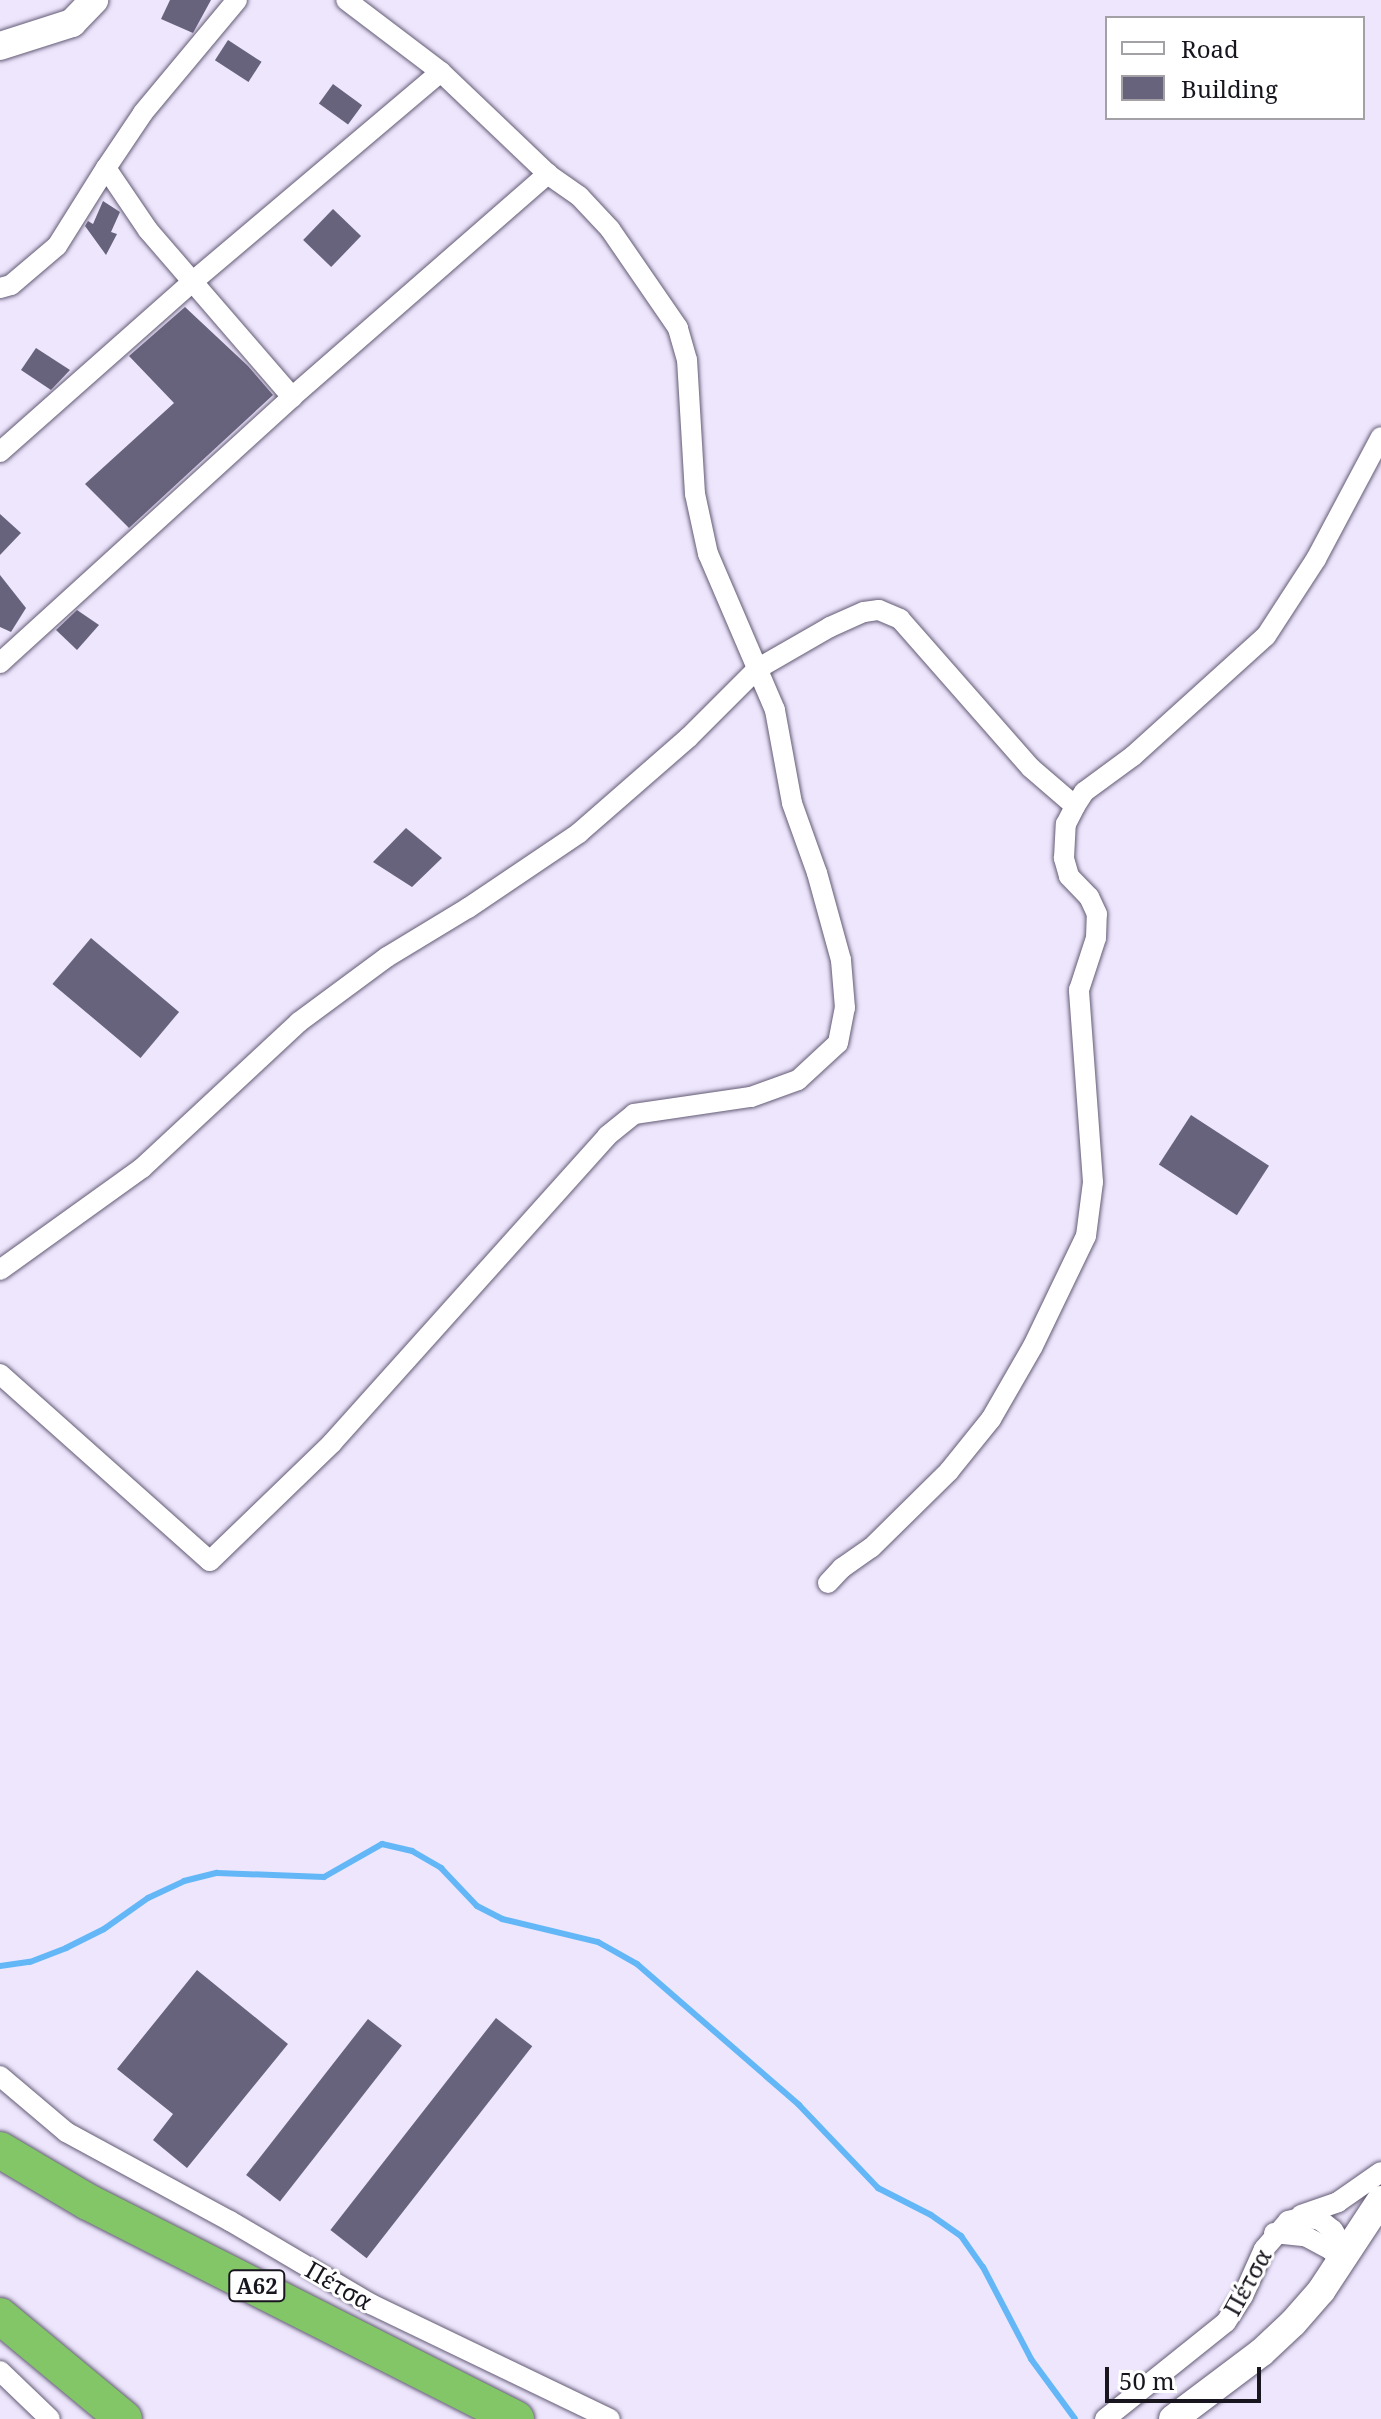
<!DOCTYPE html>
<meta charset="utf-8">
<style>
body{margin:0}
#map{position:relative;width:1381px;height:2419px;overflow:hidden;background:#ede6fd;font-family:"Noto Serif",serif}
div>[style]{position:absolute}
.stream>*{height:6px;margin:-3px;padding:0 3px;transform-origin:3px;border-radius:3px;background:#63b7f7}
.building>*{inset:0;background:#68637d;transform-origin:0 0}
.roads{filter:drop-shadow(0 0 2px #635b74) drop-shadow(0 0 2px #635b74)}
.street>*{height:20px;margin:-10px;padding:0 10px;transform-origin:10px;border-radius:10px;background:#fff}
.secondary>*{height:28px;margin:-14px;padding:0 14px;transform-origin:14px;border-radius:14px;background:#fff}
.highway>*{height:36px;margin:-18px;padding:0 18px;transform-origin:18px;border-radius:18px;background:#82c668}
span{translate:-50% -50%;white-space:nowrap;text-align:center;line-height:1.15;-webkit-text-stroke:6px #fff;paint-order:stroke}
.shield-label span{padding:2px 6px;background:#fff;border:2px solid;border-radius:6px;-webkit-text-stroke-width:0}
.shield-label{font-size:22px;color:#18151e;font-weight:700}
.street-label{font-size:24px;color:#18151e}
.legend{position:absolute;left:1105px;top:16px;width:260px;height:104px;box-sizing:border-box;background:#fff;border:2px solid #a3a1a5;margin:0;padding:10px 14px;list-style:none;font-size:24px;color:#18151e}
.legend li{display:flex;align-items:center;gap:16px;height:40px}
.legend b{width:40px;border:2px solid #a3a1a5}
.scale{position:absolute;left:1105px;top:2367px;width:156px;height:36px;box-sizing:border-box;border:4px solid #18151e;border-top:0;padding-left:10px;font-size:24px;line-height:28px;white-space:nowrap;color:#18151e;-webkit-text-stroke:6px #fff;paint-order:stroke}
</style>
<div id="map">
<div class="stream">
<i style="left:0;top:1966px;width:30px;rotate:-8deg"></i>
<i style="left:30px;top:1962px;width:39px;rotate:-21deg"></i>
<i style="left:66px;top:1948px;width:42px;rotate:-26.6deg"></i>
<i style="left:104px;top:1929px;width:54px;rotate:-35.2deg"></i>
<i style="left:148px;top:1898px;width:40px;rotate:-25deg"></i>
<i style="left:184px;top:1881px;width:34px;rotate:-14deg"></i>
<i style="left:217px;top:1873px;width:107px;rotate:2.1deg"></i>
<i style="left:324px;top:1877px;width:67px;rotate:-29.6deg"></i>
<i style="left:382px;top:1844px;width:31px;rotate:13deg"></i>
<i style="left:412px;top:1851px;width:34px;rotate:30deg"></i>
<i style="left:441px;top:1868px;width:52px;rotate:46.5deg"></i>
<i style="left:477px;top:1906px;width:28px;rotate:27deg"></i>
<i style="left:502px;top:1919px;width:99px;rotate:13.5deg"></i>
<i style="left:598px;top:1942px;width:45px;rotate:29.4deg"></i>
<i style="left:637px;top:1964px;width:215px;rotate:41deg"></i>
<i style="left:799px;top:2105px;width:115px;rotate:46.4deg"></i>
<i style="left:878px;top:2188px;width:59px;rotate:27deg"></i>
<i style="left:931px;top:2215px;width:37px;rotate:35deg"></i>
<i style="left:961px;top:2236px;width:38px;rotate:55deg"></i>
<i style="left:983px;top:2267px;width:104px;rotate:62.4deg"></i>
<i style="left:1031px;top:2359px;width:74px;rotate:53.7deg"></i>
</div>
<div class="building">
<i style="clip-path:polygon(170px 0,211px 0,193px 33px,161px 19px)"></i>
<i style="left:228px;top:40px;width:40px;height:24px;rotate:33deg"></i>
<i style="left:333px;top:84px;width:36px;height:24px;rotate:36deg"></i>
<i style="clip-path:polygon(103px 201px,120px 212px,111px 232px,117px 234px,106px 255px,85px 226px,88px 221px,93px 224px)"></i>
<i style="left:333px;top:209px;width:39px;height:43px;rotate:44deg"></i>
<i style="clip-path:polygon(185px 307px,248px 366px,273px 395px,129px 528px,85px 484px,174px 403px,129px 356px)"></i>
<i style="clip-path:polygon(36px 348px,70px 370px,51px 390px,21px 370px)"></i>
<i style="clip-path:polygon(0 514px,21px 533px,0 555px)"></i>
<i style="clip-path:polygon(0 575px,26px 608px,11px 632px,0 627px)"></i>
<i style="clip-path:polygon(77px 610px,99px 625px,77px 650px,56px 630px)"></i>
<i style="clip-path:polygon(406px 828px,442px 858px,412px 887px,373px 862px)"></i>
<i style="left:91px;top:938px;width:115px;height:60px;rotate:40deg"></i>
<i style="left:1191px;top:1115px;width:93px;height:59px;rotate:33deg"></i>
<i style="clip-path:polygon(197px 1970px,288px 2044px,187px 2168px,153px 2140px,173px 2114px,117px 2069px)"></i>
<i style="left:496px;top:2018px;width:46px;height:269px;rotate:38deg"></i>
<i style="left:368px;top:2019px;width:43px;height:198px;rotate:38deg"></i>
</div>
<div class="roads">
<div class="street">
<i style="left:237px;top:0;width:147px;rotate:129.8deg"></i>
<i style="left:143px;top:113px;width:66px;rotate:123.9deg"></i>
<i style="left:106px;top:168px;width:75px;rotate:55.9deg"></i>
<i style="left:148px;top:230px;width:221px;rotate:49.2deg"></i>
<i style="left:0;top:288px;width:11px;rotate:-15deg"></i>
<i style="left:11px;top:285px;width:60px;rotate:-40.3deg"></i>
<i style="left:57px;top:246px;width:92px;rotate:-57.9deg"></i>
<i style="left:0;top:452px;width:255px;rotate:-41.5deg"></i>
<i style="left:191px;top:283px;width:327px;rotate:-40.2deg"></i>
<i style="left:0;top:663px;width:395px;rotate:-42.3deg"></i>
<i style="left:292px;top:397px;width:340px;rotate:-41.1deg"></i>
<i style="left:0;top:1270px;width:175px;rotate:-35.7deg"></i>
<i style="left:142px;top:1168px;width:214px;rotate:-42.9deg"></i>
<i style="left:299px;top:1022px;width:109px;rotate:-36.5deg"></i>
<i style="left:387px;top:957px;width:95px;rotate:-31.2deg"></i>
<i style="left:468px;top:908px;width:134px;rotate:-34deg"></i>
<i style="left:579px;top:833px;width:145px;rotate:-41.1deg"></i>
<i style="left:688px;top:738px;width:98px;rotate:-45deg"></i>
<i style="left:757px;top:669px;width:84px;rotate:-29.9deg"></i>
<i style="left:830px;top:627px;width:37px;rotate:-24deg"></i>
<i style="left:864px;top:612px;width:15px;rotate:-8deg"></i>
<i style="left:879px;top:610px;width:23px;rotate:23deg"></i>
<i style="left:900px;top:619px;width:198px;rotate:48.7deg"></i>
<i style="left:1031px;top:768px;width:58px;rotate:40.8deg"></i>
<i style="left:0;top:1374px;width:281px;rotate:41.7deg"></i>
<i style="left:210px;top:1561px;width:170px;rotate:-44deg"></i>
<i style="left:332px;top:1443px;width:412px;rotate:-48.1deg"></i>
<i style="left:607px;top:1136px;width:35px;rotate:-39deg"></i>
<i style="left:634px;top:1114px;width:118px;rotate:-8.3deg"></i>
<i style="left:751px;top:1097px;width:50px;rotate:-19.9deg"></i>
<i style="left:798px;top:1080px;width:54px;rotate:-42.8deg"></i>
<i style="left:838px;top:1043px;width:36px;rotate:-79deg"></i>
<i style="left:845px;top:1008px;width:48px;rotate:-94.8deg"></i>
<i style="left:841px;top:960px;width:90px;rotate:-105.4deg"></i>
<i style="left:817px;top:873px;width:74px;rotate:-109.7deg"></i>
<i style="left:792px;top:803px;width:95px;rotate:-100.4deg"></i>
<i style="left:775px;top:710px;width:170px;rotate:-113.2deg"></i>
<i style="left:708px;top:554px;width:61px;rotate:-102.2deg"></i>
<i style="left:695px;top:494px;width:134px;rotate:-93.4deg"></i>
<i style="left:687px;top:360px;width:33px;rotate:-106deg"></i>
<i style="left:678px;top:328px;width:120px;rotate:-124.5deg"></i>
<i style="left:610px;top:229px;width:45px;rotate:-133.2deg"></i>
<i style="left:579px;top:196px;width:38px;rotate:-145deg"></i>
<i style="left:548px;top:174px;width:148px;rotate:-136.4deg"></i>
<i style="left:441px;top:72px;width:119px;rotate:-142.8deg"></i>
<i style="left:828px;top:1583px;width:21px;rotate:-47deg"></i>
<i style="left:842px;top:1568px;width:35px;rotate:-35deg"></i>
<i style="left:871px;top:1548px;width:110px;rotate:-44.6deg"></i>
<i style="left:949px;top:1471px;width:67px;rotate:-51.1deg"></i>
<i style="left:991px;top:1419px;width:84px;rotate:-60.1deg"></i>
<i style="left:1033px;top:1346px;width:122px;rotate:-64.3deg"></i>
<i style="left:1086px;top:1236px;width:54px;rotate:-82.6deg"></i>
<i style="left:1093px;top:1182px;width:193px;rotate:-94.2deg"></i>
<i style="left:1079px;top:990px;width:55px;rotate:-71.9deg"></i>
<i style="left:1096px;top:938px;width:24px;rotate:-88deg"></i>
<i style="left:1097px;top:914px;width:19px;rotate:-115deg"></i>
<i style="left:1089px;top:897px;width:29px;rotate:-134deg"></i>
<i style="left:1069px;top:876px;width:19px;rotate:-106deg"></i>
<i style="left:1064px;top:858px;width:34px;rotate:-87deg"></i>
<i style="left:1066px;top:824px;width:20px;rotate:-63deg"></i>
<i style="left:1075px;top:806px;width:17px;rotate:-57deg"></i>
<i style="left:1084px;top:792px;width:61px;rotate:-36.3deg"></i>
<i style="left:1133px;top:756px;width:179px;rotate:-42.1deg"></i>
<i style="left:1266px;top:636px;width:92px;rotate:-57deg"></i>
<i style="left:1316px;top:559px;width:138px;rotate:-62deg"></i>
<i style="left:0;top:2076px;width:87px;rotate:40.3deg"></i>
<i style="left:66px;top:2132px;width:187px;rotate:28.5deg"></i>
<i style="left:230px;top:2221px;width:164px;rotate:30.5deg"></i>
<i style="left:371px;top:2304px;width:265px;rotate:25.7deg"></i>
<i style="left:1301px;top:2215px;width:39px;rotate:-19deg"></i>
<i style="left:1338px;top:2202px;width:52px;rotate:-34.9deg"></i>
<i style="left:1274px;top:2233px;width:31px;rotate:6deg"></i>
<i style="left:1305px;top:2236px;width:30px;rotate:28deg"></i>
<i style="left:1331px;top:2250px;width:15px;rotate:42deg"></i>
<i style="left:0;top:2371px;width:69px;rotate:43.8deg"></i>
<i style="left:1105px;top:2419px;width:155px;rotate:-38.7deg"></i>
<i style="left:1226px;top:2322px;width:31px;rotate:-57deg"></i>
<i style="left:1243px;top:2296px;width:51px;rotate:-65.9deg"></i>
<i style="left:1264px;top:2249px;width:37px;rotate:-49deg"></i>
<i style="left:1288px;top:2221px;width:16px;rotate:-14deg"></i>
<i style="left:1304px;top:2217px;width:16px;rotate:11deg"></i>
<i style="left:1320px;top:2220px;width:16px;rotate:38deg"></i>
<i style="left:1333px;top:2230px;width:16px;rotate:60deg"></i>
<i style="left:1341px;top:2244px;width:16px;rotate:86deg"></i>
</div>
<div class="secondary">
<i style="left:0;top:46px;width:76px;rotate:-17.7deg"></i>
<i style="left:72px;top:23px;width:32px;rotate:-46deg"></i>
<i style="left:1173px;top:2419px;width:111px;rotate:-37deg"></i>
<i style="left:1262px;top:2352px;width:42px;rotate:-43.1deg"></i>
<i style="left:1293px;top:2323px;width:43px;rotate:-48.8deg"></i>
<i style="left:1321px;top:2291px;width:109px;rotate:-56.6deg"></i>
</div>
<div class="highway">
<i style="left:0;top:2150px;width:102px;rotate:30.6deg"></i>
<i style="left:88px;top:2202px;width:480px;rotate:26.9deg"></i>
<i style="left:0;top:2316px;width:161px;rotate:39.7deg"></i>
</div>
</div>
<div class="shield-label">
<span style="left:257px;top:2286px">Α62</span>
</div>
<div class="street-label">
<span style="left:1247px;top:2282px;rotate:-61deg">Πέτσα</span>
<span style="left:339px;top:2285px;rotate:30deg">Πέτσα</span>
</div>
<ul class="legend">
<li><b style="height:10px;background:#fff"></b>Road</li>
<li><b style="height:22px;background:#68637d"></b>Building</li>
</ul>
<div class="scale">50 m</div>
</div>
